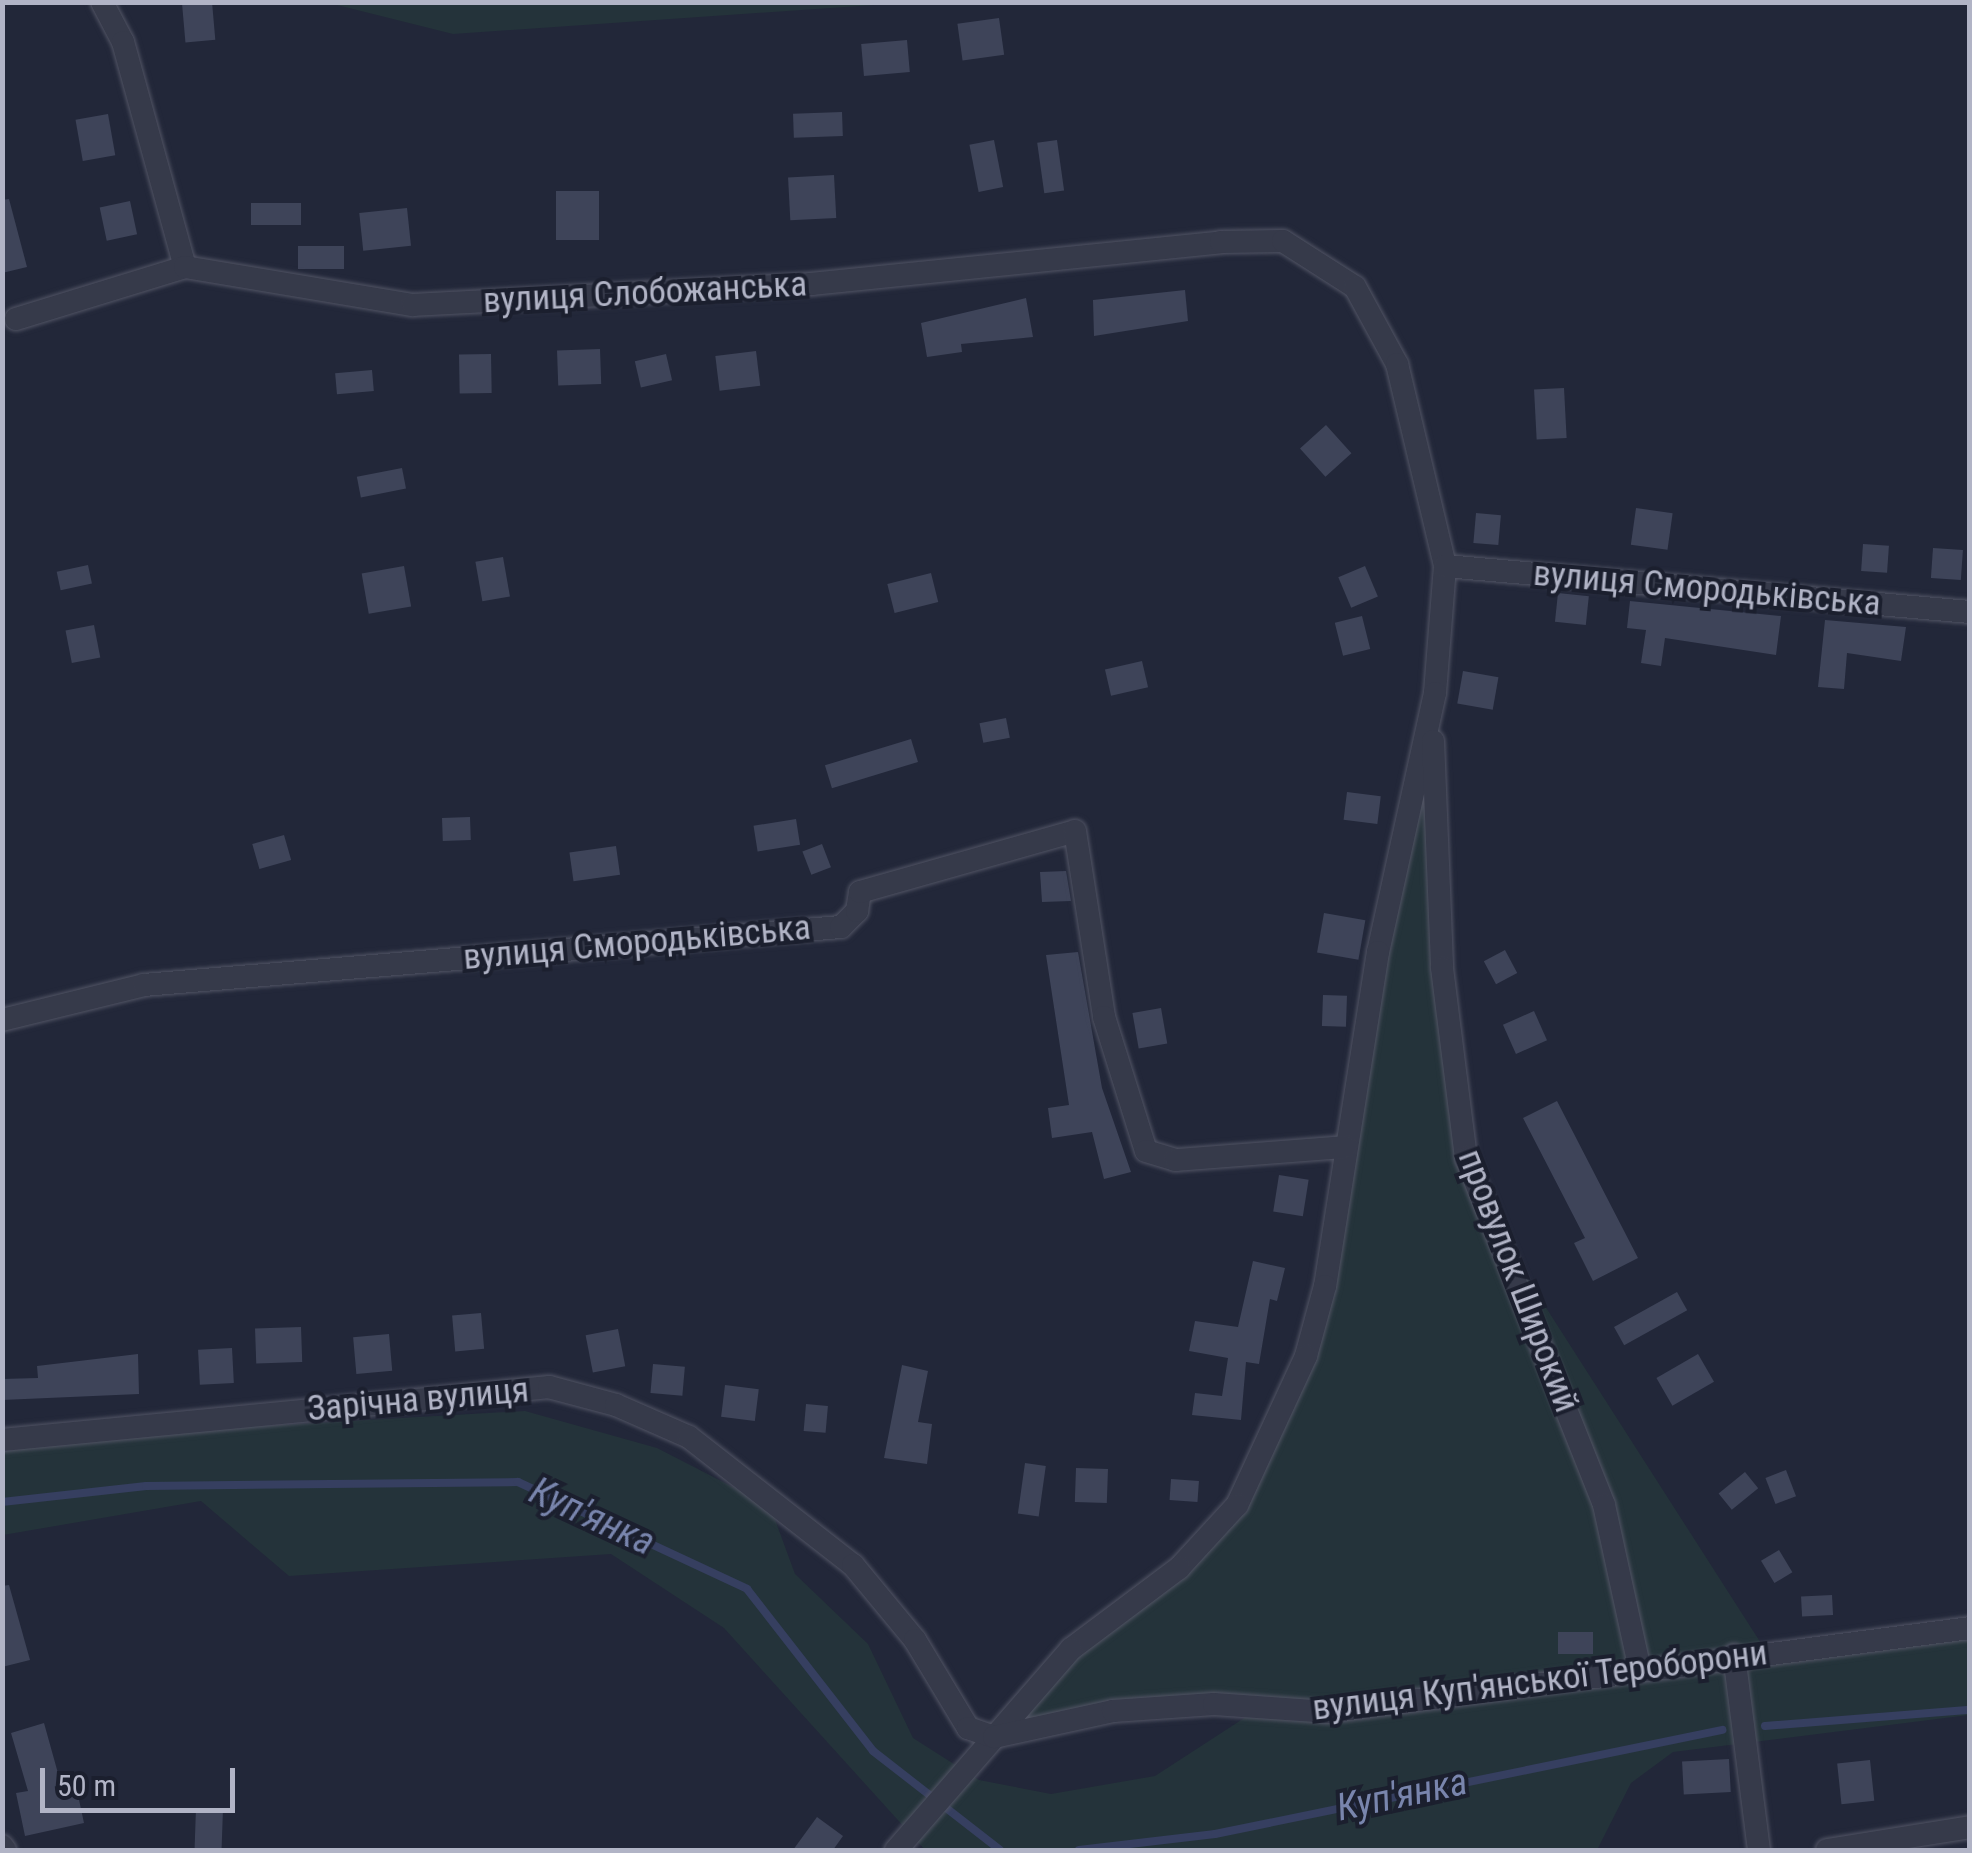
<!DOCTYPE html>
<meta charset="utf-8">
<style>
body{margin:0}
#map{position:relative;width:1972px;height:1853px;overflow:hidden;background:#222739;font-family:"Roboto Condensed",sans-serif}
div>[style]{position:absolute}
.green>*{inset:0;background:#24333a}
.stream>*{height:8px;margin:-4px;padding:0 4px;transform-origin:4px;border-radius:4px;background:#363f60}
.building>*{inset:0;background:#3e4459;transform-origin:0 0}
.roads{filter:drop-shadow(0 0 2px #515464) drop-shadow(0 0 2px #515464)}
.minor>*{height:22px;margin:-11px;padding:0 11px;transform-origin:11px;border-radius:11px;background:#363a4a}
span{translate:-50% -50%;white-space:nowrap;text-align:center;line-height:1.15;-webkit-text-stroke:8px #1b1f2e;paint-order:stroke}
.street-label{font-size:35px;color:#b1b4c6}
.water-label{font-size:38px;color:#7985ad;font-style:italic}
.frame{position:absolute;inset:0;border:5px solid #b1b4c6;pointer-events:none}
.scale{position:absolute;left:40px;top:1768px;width:195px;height:45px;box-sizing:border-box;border:5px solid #b1b4c6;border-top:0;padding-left:12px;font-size:30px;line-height:35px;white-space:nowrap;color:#b1b4c6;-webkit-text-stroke:8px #1b1f2e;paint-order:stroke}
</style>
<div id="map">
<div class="green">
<i style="clip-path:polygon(329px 3px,903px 3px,453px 34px)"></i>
<i style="clip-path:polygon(1432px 708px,1464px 1145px,1493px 1225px,1766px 1651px,1969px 1628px,1969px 1715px,1673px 1752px,1631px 1783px,1597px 1850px,925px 1850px,724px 1628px,611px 1554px,289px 1576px,201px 1501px,3px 1535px,3px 1441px,525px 1411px,657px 1448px,770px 1506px,795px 1574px,868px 1644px,913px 1738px,979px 1780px,1051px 1794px,1155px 1776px,1252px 1713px,1169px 1707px,994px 1737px,1071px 1649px,1210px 1536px,1306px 1356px)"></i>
</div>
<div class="stream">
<i style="left:2px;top:1502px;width:145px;rotate:-6.3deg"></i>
<i style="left:146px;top:1486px;width:372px;rotate:-0.6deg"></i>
<i style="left:518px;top:1482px;width:253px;rotate:25deg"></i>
<i style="left:747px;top:1589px;width:205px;rotate:52.1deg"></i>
<i style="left:873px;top:1751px;width:161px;rotate:37.9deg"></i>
<i style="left:1765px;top:1726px;width:206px;rotate:-4.5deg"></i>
<i style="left:1079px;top:1850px;width:137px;rotate:-6.7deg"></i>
<i style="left:1215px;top:1834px;width:518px;rotate:-11.59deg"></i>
</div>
<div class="building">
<i style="left:212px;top:2px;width:38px;height:30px;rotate:85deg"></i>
<i style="left:999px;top:18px;width:37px;height:42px;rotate:82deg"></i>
<i style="left:907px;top:40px;width:32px;height:46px;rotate:85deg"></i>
<i style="left:842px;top:112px;width:24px;height:49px;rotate:88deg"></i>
<i style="left:108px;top:114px;width:42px;height:33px;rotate:80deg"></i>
<i style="left:994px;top:140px;width:48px;height:25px;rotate:79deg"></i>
<i style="left:1057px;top:140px;width:51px;height:20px;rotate:82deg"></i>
<i style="left:834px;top:175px;width:43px;height:46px;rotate:87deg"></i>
<i style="left:556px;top:191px;width:43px;height:49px"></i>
<i style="clip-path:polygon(9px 199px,27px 267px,2px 273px,2px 200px)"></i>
<i style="left:130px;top:201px;width:34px;height:31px;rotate:78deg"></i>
<i style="left:301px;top:203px;width:22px;height:50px;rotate:90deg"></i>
<i style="left:407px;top:208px;width:38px;height:48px;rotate:84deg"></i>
<i style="left:298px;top:246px;width:46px;height:23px"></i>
<i style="clip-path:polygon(1185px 290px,1188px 321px,1094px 336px,1093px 300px)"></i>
<i style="clip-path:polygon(1026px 298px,1033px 337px,961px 344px,962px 352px,927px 357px,921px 323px)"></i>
<i style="left:600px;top:349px;width:35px;height:43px;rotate:88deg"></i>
<i style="left:756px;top:351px;width:35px;height:41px;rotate:83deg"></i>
<i style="left:491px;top:354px;width:39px;height:32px;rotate:89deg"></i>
<i style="left:666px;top:354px;width:27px;height:32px;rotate:77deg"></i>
<i style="left:372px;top:370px;width:21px;height:37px;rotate:85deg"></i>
<i style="left:1564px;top:388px;width:50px;height:30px;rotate:87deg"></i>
<i style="left:1326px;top:425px;width:38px;height:35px;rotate:48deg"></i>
<i style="left:402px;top:468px;width:21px;height:46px;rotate:79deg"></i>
<i style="left:1636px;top:508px;width:37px;height:37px;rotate:8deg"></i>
<i style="left:1476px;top:513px;width:25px;height:30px;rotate:5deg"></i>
<i style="left:1863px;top:544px;width:26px;height:27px;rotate:4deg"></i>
<i style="left:1933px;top:548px;width:30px;height:30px;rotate:4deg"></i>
<i style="left:503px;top:557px;width:40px;height:28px;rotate:80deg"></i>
<i style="left:88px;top:565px;width:19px;height:32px;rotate:78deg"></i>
<i style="left:404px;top:566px;width:41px;height:43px;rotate:80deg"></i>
<i style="left:1365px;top:566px;width:33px;height:29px;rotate:67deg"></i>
<i style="left:931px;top:573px;width:30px;height:45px;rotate:76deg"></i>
<i style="left:1558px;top:593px;width:31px;height:29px;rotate:6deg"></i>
<i style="clip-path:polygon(1630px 601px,1781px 616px,1776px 655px,1665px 638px,1661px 666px,1641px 663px,1646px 630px,1627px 628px)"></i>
<i style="left:1362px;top:616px;width:34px;height:28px;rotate:76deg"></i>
<i style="clip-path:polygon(1825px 620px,1906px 627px,1901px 661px,1847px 653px,1844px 689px,1818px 687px)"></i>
<i style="left:94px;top:625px;width:33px;height:29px;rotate:79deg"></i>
<i style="left:1142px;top:661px;width:27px;height:38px;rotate:77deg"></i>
<i style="left:1463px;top:671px;width:36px;height:33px;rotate:10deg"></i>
<i style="left:1006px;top:718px;width:20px;height:27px;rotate:79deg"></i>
<i style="left:911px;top:739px;width:24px;height:90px;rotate:73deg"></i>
<i style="left:1347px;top:792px;width:34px;height:28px;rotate:7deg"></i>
<i style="left:470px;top:817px;width:23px;height:28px;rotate:88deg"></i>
<i style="left:796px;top:819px;width:26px;height:43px;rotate:81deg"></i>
<i style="left:284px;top:835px;width:26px;height:33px;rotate:74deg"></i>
<i style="left:822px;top:844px;width:25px;height:21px;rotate:69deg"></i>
<i style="left:616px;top:846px;width:29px;height:47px;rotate:82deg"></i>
<i style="clip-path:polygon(1066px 871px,1071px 901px,1042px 902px,1040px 872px)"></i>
<i style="left:1324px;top:913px;width:42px;height:40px;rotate:10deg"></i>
<i style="left:1505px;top:950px;width:26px;height:24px;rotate:62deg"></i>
<i style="clip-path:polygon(1078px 952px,1102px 1088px,1131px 1172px,1104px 1179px,1092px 1132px,1052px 1138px,1048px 1108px,1069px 1105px,1046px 955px)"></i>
<i style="left:1323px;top:995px;width:24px;height:31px;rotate:2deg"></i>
<i style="left:1161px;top:1008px;width:36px;height:29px;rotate:80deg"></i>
<i style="left:1534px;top:1011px;width:32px;height:34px;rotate:66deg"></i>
<i style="clip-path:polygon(1557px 1101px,1638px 1258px,1593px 1281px,1574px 1243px,1585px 1238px,1523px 1118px)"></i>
<i style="left:1279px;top:1175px;width:30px;height:37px;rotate:9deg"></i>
<i style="clip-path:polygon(1253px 1261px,1285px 1268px,1277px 1301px,1270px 1299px,1259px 1364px,1246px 1362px,1241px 1420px,1192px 1415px,1195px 1393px,1222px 1396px,1228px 1358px,1189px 1351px,1195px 1321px,1238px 1327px)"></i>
<i style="left:1677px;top:1292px;width:21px;height:72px;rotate:61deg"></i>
<i style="left:481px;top:1313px;width:36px;height:29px;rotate:85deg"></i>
<i style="left:301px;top:1327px;width:35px;height:46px;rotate:88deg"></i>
<i style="left:618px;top:1329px;width:38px;height:33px;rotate:79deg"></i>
<i style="left:389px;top:1334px;width:37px;height:36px;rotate:85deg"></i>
<i style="left:232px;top:1348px;width:35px;height:34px;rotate:87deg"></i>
<i style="clip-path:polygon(138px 1354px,139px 1394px,2px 1400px,2px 1379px,38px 1378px,37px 1366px)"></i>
<i style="left:1698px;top:1354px;width:32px;height:48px;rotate:60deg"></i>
<i style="left:653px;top:1364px;width:32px;height:29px;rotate:5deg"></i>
<i style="clip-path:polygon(902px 1365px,928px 1371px,918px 1422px,932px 1424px,927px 1464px,884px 1458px)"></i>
<i style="left:725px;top:1385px;width:34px;height:32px;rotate:7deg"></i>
<i style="left:806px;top:1404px;width:22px;height:27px;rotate:5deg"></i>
<i style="left:1025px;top:1463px;width:21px;height:51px;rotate:8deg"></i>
<i style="left:1076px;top:1468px;width:32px;height:34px;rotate:2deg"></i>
<i style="left:1786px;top:1470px;width:28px;height:22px;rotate:69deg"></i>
<i style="left:1745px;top:1472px;width:21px;height:34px;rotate:51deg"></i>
<i style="left:1171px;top:1479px;width:28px;height:21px;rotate:4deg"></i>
<i style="left:1779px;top:1550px;width:26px;height:21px;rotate:59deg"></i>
<i style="clip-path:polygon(9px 1585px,30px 1660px,2px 1667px,2px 1586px)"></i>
<i style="left:1832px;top:1595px;width:20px;height:31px;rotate:87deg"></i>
<i style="left:1593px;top:1632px;width:22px;height:35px;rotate:90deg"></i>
<i style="clip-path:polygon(44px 1723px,61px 1784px,75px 1781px,84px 1823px,25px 1836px,16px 1793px,28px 1791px,11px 1733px)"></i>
<i style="left:1729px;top:1759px;width:33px;height:47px;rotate:87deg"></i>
<i style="left:1870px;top:1760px;width:41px;height:33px;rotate:84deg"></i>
<i style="left:196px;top:1808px;width:27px;height:42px;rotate:2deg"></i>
<i style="clip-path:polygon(817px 1817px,843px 1836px,833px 1850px,793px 1850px)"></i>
</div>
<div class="roads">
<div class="minor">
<i style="left:102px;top:2px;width:45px;rotate:62.3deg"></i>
<i style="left:123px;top:42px;width:233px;rotate:74.6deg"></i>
<i style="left:16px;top:319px;width:177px;rotate:-17.1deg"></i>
<i style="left:185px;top:267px;width:231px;rotate:9.5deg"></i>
<i style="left:413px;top:305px;width:399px;rotate:-3deg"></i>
<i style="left:811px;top:284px;width:412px;rotate:-5.8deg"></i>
<i style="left:1221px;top:242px;width:62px;rotate:-0.9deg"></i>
<i style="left:1283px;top:241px;width:85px;rotate:32.6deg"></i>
<i style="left:1355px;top:287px;width:88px;rotate:61.4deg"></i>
<i style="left:1397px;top:364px;width:208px;rotate:76.6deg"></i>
<i style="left:1445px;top:566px;width:127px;rotate:94.5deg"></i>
<i style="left:1435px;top:693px;width:265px;rotate:102.4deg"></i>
<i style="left:1378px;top:952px;width:338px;rotate:99deg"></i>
<i style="left:1325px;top:1286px;width:73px;rotate:105.2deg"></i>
<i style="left:1306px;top:1356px;width:164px;rotate:114.8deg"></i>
<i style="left:1237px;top:1505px;width:86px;rotate:132.6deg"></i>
<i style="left:1179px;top:1568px;width:135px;rotate:143.1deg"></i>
<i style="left:1071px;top:1649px;width:267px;rotate:131deg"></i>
<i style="left:1445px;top:566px;width:527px;rotate:5.01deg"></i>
<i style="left:1433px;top:741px;width:227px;rotate:87.7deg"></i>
<i style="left:1442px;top:968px;width:192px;rotate:82.8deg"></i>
<i style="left:1466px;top:1158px;width:373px;rotate:68.3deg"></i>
<i style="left:1604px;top:1505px;width:165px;rotate:77.7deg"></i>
<i style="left:2px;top:1020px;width:146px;rotate:-13.8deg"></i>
<i style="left:144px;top:985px;width:699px;rotate:-4.76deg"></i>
<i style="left:841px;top:927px;width:23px;rotate:-45deg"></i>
<i style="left:857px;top:911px;width:19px;rotate:-81deg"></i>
<i style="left:860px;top:892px;width:223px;rotate:-15.8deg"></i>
<i style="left:1075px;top:831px;width:188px;rotate:81.1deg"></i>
<i style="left:1104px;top:1017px;width:140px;rotate:72.6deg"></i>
<i style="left:1146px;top:1151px;width:31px;rotate:17deg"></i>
<i style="left:1176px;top:1160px;width:170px;rotate:-4.4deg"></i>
<i style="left:2px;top:1440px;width:550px;rotate:-5.53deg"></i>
<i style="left:549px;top:1387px;width:69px;rotate:15deg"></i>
<i style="left:616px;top:1405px;width:80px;rotate:23.7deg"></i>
<i style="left:689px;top:1437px;width:208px;rotate:38deg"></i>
<i style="left:853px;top:1565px;width:97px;rotate:50.4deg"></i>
<i style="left:915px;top:1640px;width:103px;rotate:58.9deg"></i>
<i style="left:968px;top:1728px;width:28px;rotate:19deg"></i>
<i style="left:994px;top:1737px;width:122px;rotate:-12.3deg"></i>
<i style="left:1113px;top:1711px;width:101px;rotate:-4deg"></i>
<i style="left:1214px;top:1704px;width:113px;rotate:4deg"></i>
<i style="left:1327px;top:1712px;width:648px;rotate:-7.44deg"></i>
<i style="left:1734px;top:1655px;width:197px;rotate:82.7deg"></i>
<i style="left:2px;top:1846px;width:5px;rotate:53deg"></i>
<i style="left:1827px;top:1850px;width:145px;rotate:-9.1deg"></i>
</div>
</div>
<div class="street-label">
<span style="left:645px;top:293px;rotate:-3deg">вулиця Слобожанська</span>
<span style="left:1707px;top:589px;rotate:5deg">вулиця Смородьківська</span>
<span style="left:637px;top:943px;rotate:-5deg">вулиця Смородьківська</span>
<span style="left:1518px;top:1281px;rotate:69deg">провулок Широкий</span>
<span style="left:418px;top:1400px;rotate:-5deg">Зарічна вулиця</span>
<span style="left:1540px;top:1681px;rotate:-7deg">вулиця Куп'янської Тероборони</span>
</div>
<div class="water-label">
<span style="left:592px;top:1517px;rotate:25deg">Куп'янка</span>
<span style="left:1402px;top:1795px;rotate:-12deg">Куп'янка</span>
</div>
<div class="frame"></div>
<div class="scale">50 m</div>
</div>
